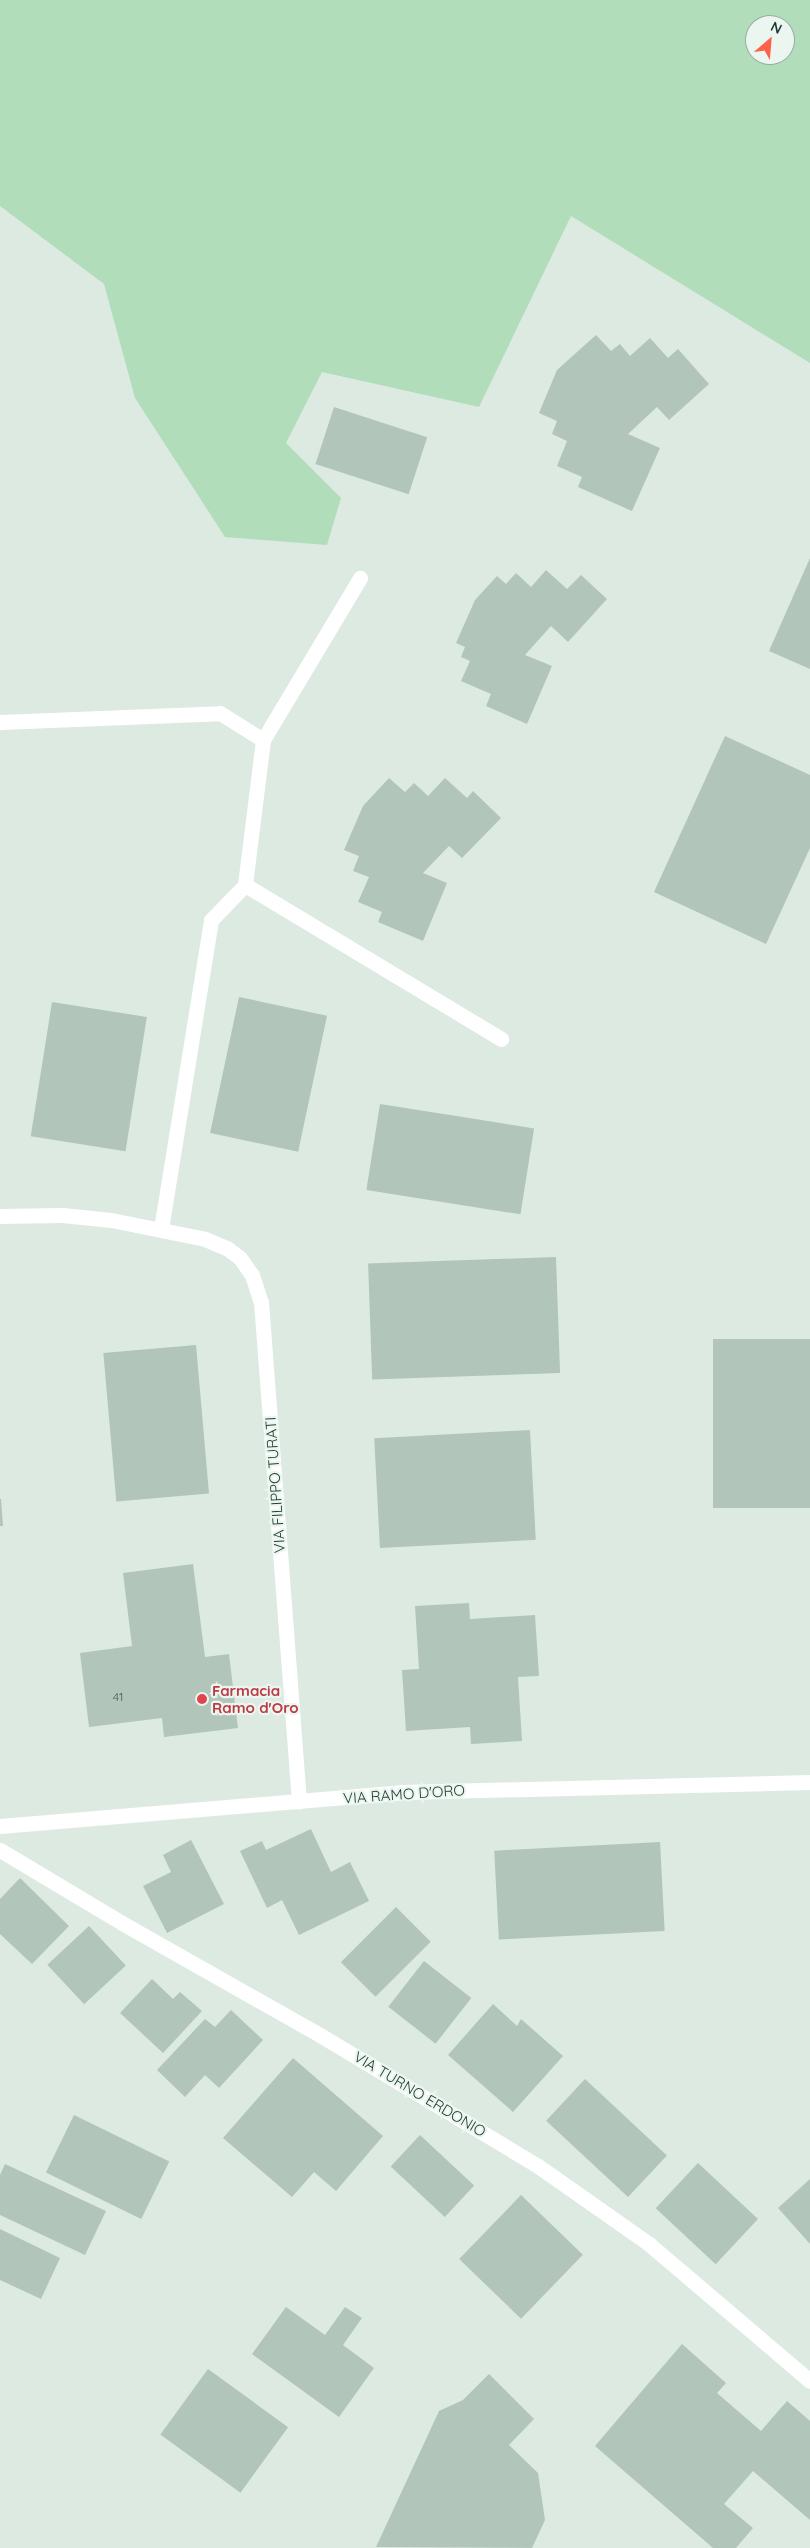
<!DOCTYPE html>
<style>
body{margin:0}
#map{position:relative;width:810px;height:2548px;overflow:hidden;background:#dceae2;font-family:Quicksand,sans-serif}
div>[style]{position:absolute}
.green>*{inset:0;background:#b2ddba}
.building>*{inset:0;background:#b1c5bb;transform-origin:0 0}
.minor>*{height:15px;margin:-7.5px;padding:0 7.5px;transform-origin:7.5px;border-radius:7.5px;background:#fff}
.dots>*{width:14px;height:14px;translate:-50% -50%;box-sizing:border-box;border:2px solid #ecf6f0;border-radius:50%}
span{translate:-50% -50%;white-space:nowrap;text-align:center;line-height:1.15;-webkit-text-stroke:4.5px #ecf6f0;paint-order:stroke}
.number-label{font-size:12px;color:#425d52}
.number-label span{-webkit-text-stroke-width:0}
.street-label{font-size:15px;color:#1d3a2f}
.health-label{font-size:15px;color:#be3a42;font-weight:700}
.left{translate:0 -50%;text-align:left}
.north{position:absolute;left:745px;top:15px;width:50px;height:50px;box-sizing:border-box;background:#ecf6f0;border:1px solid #99aba3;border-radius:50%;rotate:27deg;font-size:14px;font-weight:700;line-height:20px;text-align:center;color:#1d3a2f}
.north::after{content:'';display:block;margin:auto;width:18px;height:22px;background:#fd6147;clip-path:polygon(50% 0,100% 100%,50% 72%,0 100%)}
</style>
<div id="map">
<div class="green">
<i style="clip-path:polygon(evenodd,0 0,810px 0,810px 363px,571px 216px,479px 407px,322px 372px,286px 443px,341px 498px,327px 545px,225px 537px,135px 398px,104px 284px,0 206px,0 0,755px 25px,785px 25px,785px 55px,755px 55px,755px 25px)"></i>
</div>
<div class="building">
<i style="clip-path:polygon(596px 335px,611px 351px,620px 344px,630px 356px,650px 338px,668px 358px,678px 349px,709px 384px,669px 420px,657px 407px,628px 434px,660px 448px,632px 511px,578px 487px,582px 477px,557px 466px,567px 441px,552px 434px,557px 421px,539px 413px,557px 370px)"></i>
<i style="left:334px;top:407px;width:98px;height:60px;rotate:18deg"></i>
<i style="clip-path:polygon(810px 558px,810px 669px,769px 651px)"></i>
<i style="clip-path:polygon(546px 570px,567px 589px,581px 575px,607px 599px,568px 642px,551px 626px,525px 655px,552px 666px,527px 724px,486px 706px,491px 694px,461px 681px,470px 661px,461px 657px,465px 647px,456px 643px,475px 600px,497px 576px,506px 584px,516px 573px,531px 587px)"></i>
<i style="clip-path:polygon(725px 736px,810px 775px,810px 848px,766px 944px,654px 892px)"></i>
<i style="clip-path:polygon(389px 778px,405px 792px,414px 783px,428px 796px,445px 778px,467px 798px,473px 791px,501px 818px,462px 858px,449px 846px,423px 873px,447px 883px,423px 941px,378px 922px,382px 912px,358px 902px,369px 877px,353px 871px,359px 856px,344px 850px,363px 806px)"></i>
<i style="left:239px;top:997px;width:90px;height:139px;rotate:12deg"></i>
<i style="left:52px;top:1002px;width:96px;height:136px;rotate:9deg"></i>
<i style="left:380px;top:1104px;width:156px;height:87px;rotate:9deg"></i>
<i style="left:556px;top:1257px;width:116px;height:188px;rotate:88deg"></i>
<i style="left:810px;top:1339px;width:169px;height:97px;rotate:90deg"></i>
<i style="left:196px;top:1345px;width:149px;height:93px;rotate:85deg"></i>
<i style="left:530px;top:1430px;width:110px;height:156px;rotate:87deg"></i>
<i style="clip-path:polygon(0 1499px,1px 1499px,3px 1526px,0 1526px)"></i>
<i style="clip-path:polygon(193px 1564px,205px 1657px,229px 1654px,238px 1728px,164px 1737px,162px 1718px,89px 1727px,80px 1653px,132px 1646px,123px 1573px)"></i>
<i style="clip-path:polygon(469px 1603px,470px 1619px,535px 1615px,539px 1676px,518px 1677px,522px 1741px,471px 1744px,470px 1727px,406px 1731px,402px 1670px,419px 1669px,415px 1606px)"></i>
<i style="clip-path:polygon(311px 1829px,331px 1872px,350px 1862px,369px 1901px,299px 1935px,282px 1900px,267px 1908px,240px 1851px,262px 1841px,266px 1850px)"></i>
<i style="clip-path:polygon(191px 1840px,224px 1904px,167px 1933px,143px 1886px,171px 1872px,163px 1855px)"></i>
<i style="left:660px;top:1842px;width:89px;height:166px;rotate:87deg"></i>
<i style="clip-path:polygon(20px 1878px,69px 1926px,32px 1964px,0 1934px,0 1899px)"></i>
<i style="left:396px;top:1907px;width:49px;height:78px;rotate:45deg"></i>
<i style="left:89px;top:1926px;width:54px;height:57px;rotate:47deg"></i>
<i style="left:424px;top:1961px;width:60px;height:58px;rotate:38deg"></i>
<i style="clip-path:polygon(152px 1979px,173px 1999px,180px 1992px,202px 2011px,163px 2053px,120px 2013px)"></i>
<i style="clip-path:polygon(493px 2004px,517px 2026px,521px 2019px,563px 2056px,513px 2112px,448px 2055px)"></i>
<i style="clip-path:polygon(231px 2010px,263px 2040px,219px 2088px,205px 2075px,185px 2097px,157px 2070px,205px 2019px,215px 2027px)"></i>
<i style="clip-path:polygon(293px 2058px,383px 2136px,336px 2191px,314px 2172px,292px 2197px,223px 2138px)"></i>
<i style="left:585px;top:2079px;width:112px;height:57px;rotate:43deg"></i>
<i style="left:74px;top:2115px;width:106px;height:64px;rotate:26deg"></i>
<i style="left:420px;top:2135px;width:74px;height:43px;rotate:43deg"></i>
<i style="left:698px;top:2163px;width:82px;height:62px;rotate:43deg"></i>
<i style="clip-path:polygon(5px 2164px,106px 2211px,85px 2255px,0 2215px,0 2175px)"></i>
<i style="clip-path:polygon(810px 2179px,810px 2244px,778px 2208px)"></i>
<i style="left:521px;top:2195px;width:86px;height:89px;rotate:44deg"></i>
<i style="clip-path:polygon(0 2229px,60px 2258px,41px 2299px,0 2280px)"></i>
<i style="clip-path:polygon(286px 2307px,325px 2335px,345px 2307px,362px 2318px,343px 2345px,374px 2368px,339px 2417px,252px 2354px)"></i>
<i style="clip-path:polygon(682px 2344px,726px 2383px,717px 2393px,761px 2431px,787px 2401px,810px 2421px,810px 2520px,753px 2471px,724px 2504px,753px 2528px,736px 2548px,713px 2548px,595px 2446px)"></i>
<i style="left:208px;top:2369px;width:99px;height:81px;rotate:36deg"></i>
<i style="clip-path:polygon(489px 2374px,534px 2419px,509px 2445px,538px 2473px,545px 2520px,532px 2548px,376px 2547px,439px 2411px,463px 2400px)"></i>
</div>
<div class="minor">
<i style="left:0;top:722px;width:220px;rotate:-2.3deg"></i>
<i style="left:220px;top:713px;width:51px;rotate:32.1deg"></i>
<i style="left:263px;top:740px;width:146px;rotate:97.1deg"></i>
<i style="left:263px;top:740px;width:189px;rotate:-59.1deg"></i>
<i style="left:0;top:1216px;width:62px;rotate:-0.9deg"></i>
<i style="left:62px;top:1215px;width:49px;rotate:5.8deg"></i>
<i style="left:111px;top:1220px;width:96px;rotate:11.4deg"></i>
<i style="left:205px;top:1239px;width:25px;rotate:23deg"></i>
<i style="left:228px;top:1249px;width:15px;rotate:37deg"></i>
<i style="left:240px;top:1258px;width:21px;rotate:55deg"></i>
<i style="left:252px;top:1275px;width:28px;rotate:72deg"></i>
<i style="left:261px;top:1302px;width:501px;rotate:85.65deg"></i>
<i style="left:161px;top:1229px;width:313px;rotate:-80.8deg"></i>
<i style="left:211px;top:920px;width:49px;rotate:-45.8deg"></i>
<i style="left:245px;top:885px;width:299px;rotate:31deg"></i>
<i style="left:0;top:1826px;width:403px;rotate:-4.8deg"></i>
<i style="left:402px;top:1792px;width:408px;rotate:-1.4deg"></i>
<i style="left:0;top:1850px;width:142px;rotate:30.9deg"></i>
<i style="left:122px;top:1923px;width:227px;rotate:29.5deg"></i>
<i style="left:320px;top:2035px;width:254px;rotate:31deg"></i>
<i style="left:538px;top:2166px;width:136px;rotate:35.1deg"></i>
<i style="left:649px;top:2244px;width:211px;rotate:40.4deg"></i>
</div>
<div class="dots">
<i style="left:202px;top:1699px;background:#e0444e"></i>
</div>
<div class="number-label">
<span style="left:118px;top:1697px">41</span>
</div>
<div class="street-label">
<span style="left:275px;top:1485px;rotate:-94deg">VIA FILIPPO TURATI</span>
<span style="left:404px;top:1794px;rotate:-4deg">VIA RAMO D'ORO</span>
<span style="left:420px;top:2094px;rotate:31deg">VIA TURNO ERDONIO</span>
</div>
<div class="health-label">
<span class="left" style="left:212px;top:1699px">Farmacia<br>Ramo d'Oro</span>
</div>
<div class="north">N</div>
</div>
